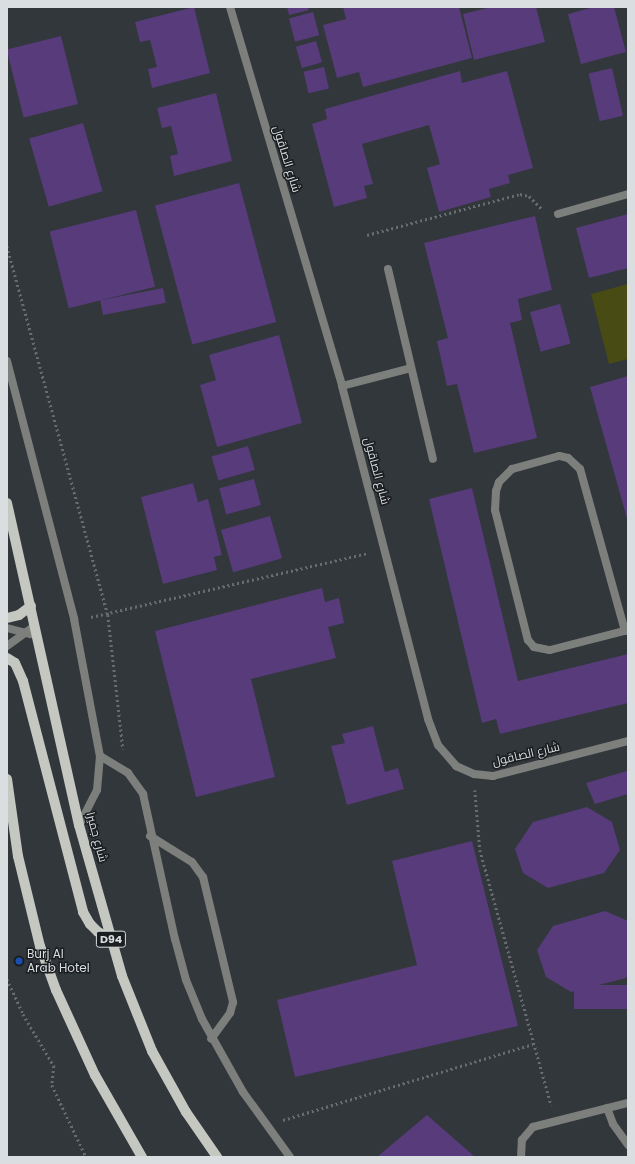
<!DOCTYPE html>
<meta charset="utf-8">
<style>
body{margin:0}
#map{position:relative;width:635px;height:1164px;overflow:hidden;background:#31373b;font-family:Poppins,Cairo,sans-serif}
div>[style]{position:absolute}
.green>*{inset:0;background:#484b13}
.building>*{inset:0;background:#573b7a;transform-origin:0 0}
.path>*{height:2.5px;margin-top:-1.25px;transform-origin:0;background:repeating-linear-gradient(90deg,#676c70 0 2px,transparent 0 5px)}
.service>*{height:8px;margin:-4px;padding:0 4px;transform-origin:4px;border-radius:4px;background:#7d7f7c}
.minor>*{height:8px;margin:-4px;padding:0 4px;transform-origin:4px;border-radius:4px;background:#7d7f7c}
.primary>*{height:10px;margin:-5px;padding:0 5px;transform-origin:5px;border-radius:5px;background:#c5c7c1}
.dots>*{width:11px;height:11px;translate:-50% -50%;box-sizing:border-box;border:2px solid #1b1e20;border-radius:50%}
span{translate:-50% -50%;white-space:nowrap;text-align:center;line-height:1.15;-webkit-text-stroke:3px #1b1e20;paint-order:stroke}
.shield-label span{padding:1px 3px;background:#1b1e20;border:1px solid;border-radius:3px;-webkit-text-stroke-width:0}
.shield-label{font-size:11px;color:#dbdee1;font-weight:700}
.street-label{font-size:12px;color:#dbdee1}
.poi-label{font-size:12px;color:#dbdee1}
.left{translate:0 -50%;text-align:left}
.frame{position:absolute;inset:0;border:8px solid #dbdee1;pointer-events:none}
</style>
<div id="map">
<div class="green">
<i style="clip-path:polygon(628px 284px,628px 359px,609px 364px,591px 294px)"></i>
</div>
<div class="building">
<i style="clip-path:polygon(194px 7px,210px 73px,152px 88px,148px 69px,157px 67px,150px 40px,140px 42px,135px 22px)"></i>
<i style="clip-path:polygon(287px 7px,308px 7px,309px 10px,289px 15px)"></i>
<i style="clip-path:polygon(343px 7px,459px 7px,472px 58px,363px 87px,359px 72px,337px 78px,323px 25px,346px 19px)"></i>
<i style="clip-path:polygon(491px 7px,536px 7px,545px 42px,474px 60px,463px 14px)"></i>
<i style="clip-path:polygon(594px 7px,614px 7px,626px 52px,581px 64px,568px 14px)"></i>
<i style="left:313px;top:12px;width:24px;height:25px;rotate:75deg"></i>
<i style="left:61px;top:36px;width:70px;height:56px;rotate:76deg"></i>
<i style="left:316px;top:41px;width:22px;height:21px;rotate:74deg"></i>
<i style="left:324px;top:67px;width:22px;height:21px;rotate:77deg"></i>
<i style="left:612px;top:68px;width:49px;height:24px;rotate:77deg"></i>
<i style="clip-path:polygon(460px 71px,462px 83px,507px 71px,533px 168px,508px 175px,510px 183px,489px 189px,491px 197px,439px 212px,427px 168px,440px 164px,429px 125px,362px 144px,373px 184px,364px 186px,367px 198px,334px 207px,312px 124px,327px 119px,325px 109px)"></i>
<i style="clip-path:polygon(216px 93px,232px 161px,174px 176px,170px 156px,178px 154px,171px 126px,162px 128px,157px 108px)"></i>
<i style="left:83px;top:123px;width:71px;height:56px;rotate:74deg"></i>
<i style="left:239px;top:183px;width:144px;height:87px;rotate:75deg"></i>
<i style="left:136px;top:210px;width:79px;height:89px;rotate:76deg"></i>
<i style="clip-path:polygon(628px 214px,628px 268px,589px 278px,576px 228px)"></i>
<i style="clip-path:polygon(535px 216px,552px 290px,518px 299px,522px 320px,510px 323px,537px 438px,474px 453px,457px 384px,447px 386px,437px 341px,448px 338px,424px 243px)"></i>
<i style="left:163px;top:288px;width:15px;height:64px;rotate:79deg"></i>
<i style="left:560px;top:304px;width:41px;height:31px;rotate:75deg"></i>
<i style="clip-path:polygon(279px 335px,302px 423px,217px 447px,200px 385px,216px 380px,209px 355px)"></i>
<i style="clip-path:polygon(628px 376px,628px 522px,590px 387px)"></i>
<i style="left:248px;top:446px;width:25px;height:38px;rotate:74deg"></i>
<i style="left:254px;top:479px;width:27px;height:36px;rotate:75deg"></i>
<i style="clip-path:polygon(193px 483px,198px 502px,208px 499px,222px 555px,214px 557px,217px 570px,163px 584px,141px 497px)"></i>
<i style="clip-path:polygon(472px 488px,518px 681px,628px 654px,628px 703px,500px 734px,496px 719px,482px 723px,429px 499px)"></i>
<i style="left:270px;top:516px;width:44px;height:51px;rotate:74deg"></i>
<i style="clip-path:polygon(322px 588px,325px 602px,339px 598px,344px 623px,328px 627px,336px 658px,251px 679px,275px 777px,196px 797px,155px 631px)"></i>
<i style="clip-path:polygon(373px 726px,385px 772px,398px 768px,404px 789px,347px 805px,331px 746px,345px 743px,342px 734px)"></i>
<i style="clip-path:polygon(627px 771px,628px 794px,595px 804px,586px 783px)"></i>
<i style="clip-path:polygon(587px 807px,612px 822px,620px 850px,604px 873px,548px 888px,523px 873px,515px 849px,533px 822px)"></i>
<i style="clip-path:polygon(472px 841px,518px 1026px,295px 1077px,277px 1000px,417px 965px,392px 861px)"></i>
<i style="clip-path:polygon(605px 911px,628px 921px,628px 974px,626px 978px,571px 992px,546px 977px,537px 950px,553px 926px)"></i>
<i style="left:628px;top:985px;width:24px;height:54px;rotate:90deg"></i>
<i style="clip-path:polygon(427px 1115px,475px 1157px,377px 1157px)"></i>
</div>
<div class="path">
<i style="left:367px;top:235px;width:158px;rotate:-15deg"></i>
<i style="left:520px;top:194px;width:9px;rotate:13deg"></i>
<i style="left:529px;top:196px;width:18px;rotate:45deg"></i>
<i style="left:7px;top:246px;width:383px;rotate:74.7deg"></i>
<i style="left:108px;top:615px;width:135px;rotate:83.6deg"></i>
<i style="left:91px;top:617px;width:285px;rotate:-13deg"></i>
<i style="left:475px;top:790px;width:60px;rotate:85.2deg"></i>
<i style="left:480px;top:850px;width:265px;rotate:74.4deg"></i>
<i style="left:7px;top:979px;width:38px;rotate:65deg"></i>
<i style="left:23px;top:1014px;width:61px;rotate:59.2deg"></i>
<i style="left:54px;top:1066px;width:19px;rotate:96deg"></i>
<i style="left:52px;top:1085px;width:80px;rotate:64.7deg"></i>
<i style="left:283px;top:1120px;width:261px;rotate:-16.9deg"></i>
</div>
<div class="service">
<i style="left:558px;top:214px;width:73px;rotate:-15.9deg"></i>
<i style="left:388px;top:269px;width:195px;rotate:76.7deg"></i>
<i style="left:342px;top:386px;width:71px;rotate:-14.6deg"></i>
<i style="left:7px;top:628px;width:24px;rotate:15deg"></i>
<i style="left:625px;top:631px;width:168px;rotate:-105.5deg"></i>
<i style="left:580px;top:469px;width:16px;rotate:-137deg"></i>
<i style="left:568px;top:458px;width:9px;rotate:-167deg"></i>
<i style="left:559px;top:456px;width:49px;rotate:164.5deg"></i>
<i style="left:512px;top:469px;width:18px;rotate:135deg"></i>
<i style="left:499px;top:482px;width:9px;rotate:108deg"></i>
<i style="left:496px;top:491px;width:19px;rotate:93deg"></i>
<i style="left:495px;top:510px;width:134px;rotate:75.8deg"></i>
<i style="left:528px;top:640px;width:9px;rotate:49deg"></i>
<i style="left:534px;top:647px;width:16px;rotate:11deg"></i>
<i style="left:550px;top:650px;width:81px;rotate:-14.4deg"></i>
<i style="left:7px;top:646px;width:34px;rotate:-36deg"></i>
</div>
<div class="minor">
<i style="left:230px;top:7px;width:395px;rotate:73.5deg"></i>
<i style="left:342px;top:386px;width:344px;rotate:75.5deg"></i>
<i style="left:428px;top:719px;width:28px;rotate:69deg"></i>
<i style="left:438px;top:745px;width:28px;rotate:49deg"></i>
<i style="left:456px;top:766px;width:20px;rotate:24deg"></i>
<i style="left:474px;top:774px;width:19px;rotate:6deg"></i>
<i style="left:493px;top:776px;width:139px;rotate:-14.5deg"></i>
<i style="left:7px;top:361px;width:267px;rotate:75.4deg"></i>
<i style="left:74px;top:619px;width:139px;rotate:79.3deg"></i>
<i style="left:100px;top:756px;width:34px;rotate:95deg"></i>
<i style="left:97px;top:790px;width:39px;rotate:117deg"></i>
<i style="left:100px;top:756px;width:33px;rotate:31deg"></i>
<i style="left:128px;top:773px;width:26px;rotate:54deg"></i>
<i style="left:143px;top:794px;width:148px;rotate:77.6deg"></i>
<i style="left:175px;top:939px;width:42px;rotate:75deg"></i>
<i style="left:186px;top:980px;width:42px;rotate:67.7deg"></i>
<i style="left:202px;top:1019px;width:84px;rotate:60.7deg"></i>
<i style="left:243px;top:1092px;width:80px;rotate:54.1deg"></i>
<i style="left:150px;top:836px;width:49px;rotate:31.8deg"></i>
<i style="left:192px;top:862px;width:19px;rotate:54deg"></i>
<i style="left:203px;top:877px;width:129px;rotate:76.5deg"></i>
<i style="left:233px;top:1002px;width:11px;rotate:105deg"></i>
<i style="left:230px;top:1013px;width:32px;rotate:126deg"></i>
<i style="left:607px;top:1108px;width:17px;rotate:69deg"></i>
<i style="left:613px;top:1124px;width:26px;rotate:54deg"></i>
<i style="left:521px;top:1157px;width:17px;rotate:-87deg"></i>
<i style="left:522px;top:1140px;width:17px;rotate:-50deg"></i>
<i style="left:533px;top:1127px;width:98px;rotate:-14.2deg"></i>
</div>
<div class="primary">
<i style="left:7px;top:503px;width:330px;rotate:77.4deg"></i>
<i style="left:79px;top:825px;width:157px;rotate:74.1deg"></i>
<i style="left:122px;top:976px;width:81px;rotate:68.2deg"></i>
<i style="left:152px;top:1051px;width:70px;rotate:60.9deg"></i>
<i style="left:186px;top:1112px;width:55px;rotate:55.4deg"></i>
<i style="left:7px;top:618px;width:12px;rotate:-14deg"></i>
<i style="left:19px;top:615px;width:15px;rotate:-37deg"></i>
<i style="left:7px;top:658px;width:9px;rotate:32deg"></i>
<i style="left:15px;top:663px;width:20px;rotate:66deg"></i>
<i style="left:23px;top:681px;width:239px;rotate:75.4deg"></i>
<i style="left:83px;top:912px;width:14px;rotate:60deg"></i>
<i style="left:90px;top:924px;width:11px;rotate:45deg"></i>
<i style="left:98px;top:932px;width:13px;rotate:23deg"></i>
<i style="left:7px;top:779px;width:78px;rotate:81.9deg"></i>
<i style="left:18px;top:856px;width:93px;rotate:76.3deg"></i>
<i style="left:40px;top:946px;width:47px;rotate:70deg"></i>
<i style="left:56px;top:990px;width:94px;rotate:65.4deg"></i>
<i style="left:95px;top:1075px;width:95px;rotate:60.2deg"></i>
</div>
<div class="dots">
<i style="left:19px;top:961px;background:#1a4fb4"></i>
</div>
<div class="shield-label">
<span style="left:111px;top:939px">D94</span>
</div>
<div class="street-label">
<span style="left:287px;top:159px;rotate:73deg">شارع الصاقول</span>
<span style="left:377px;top:471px;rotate:75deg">شارع الصاقول</span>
<span style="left:526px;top:754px;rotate:-13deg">شارع الصاقول</span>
<span style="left:97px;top:837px;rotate:75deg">شارع جميرا</span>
</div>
<div class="poi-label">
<span class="left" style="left:27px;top:961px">Burj Al<br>Arab Hotel</span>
</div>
<div class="frame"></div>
</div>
